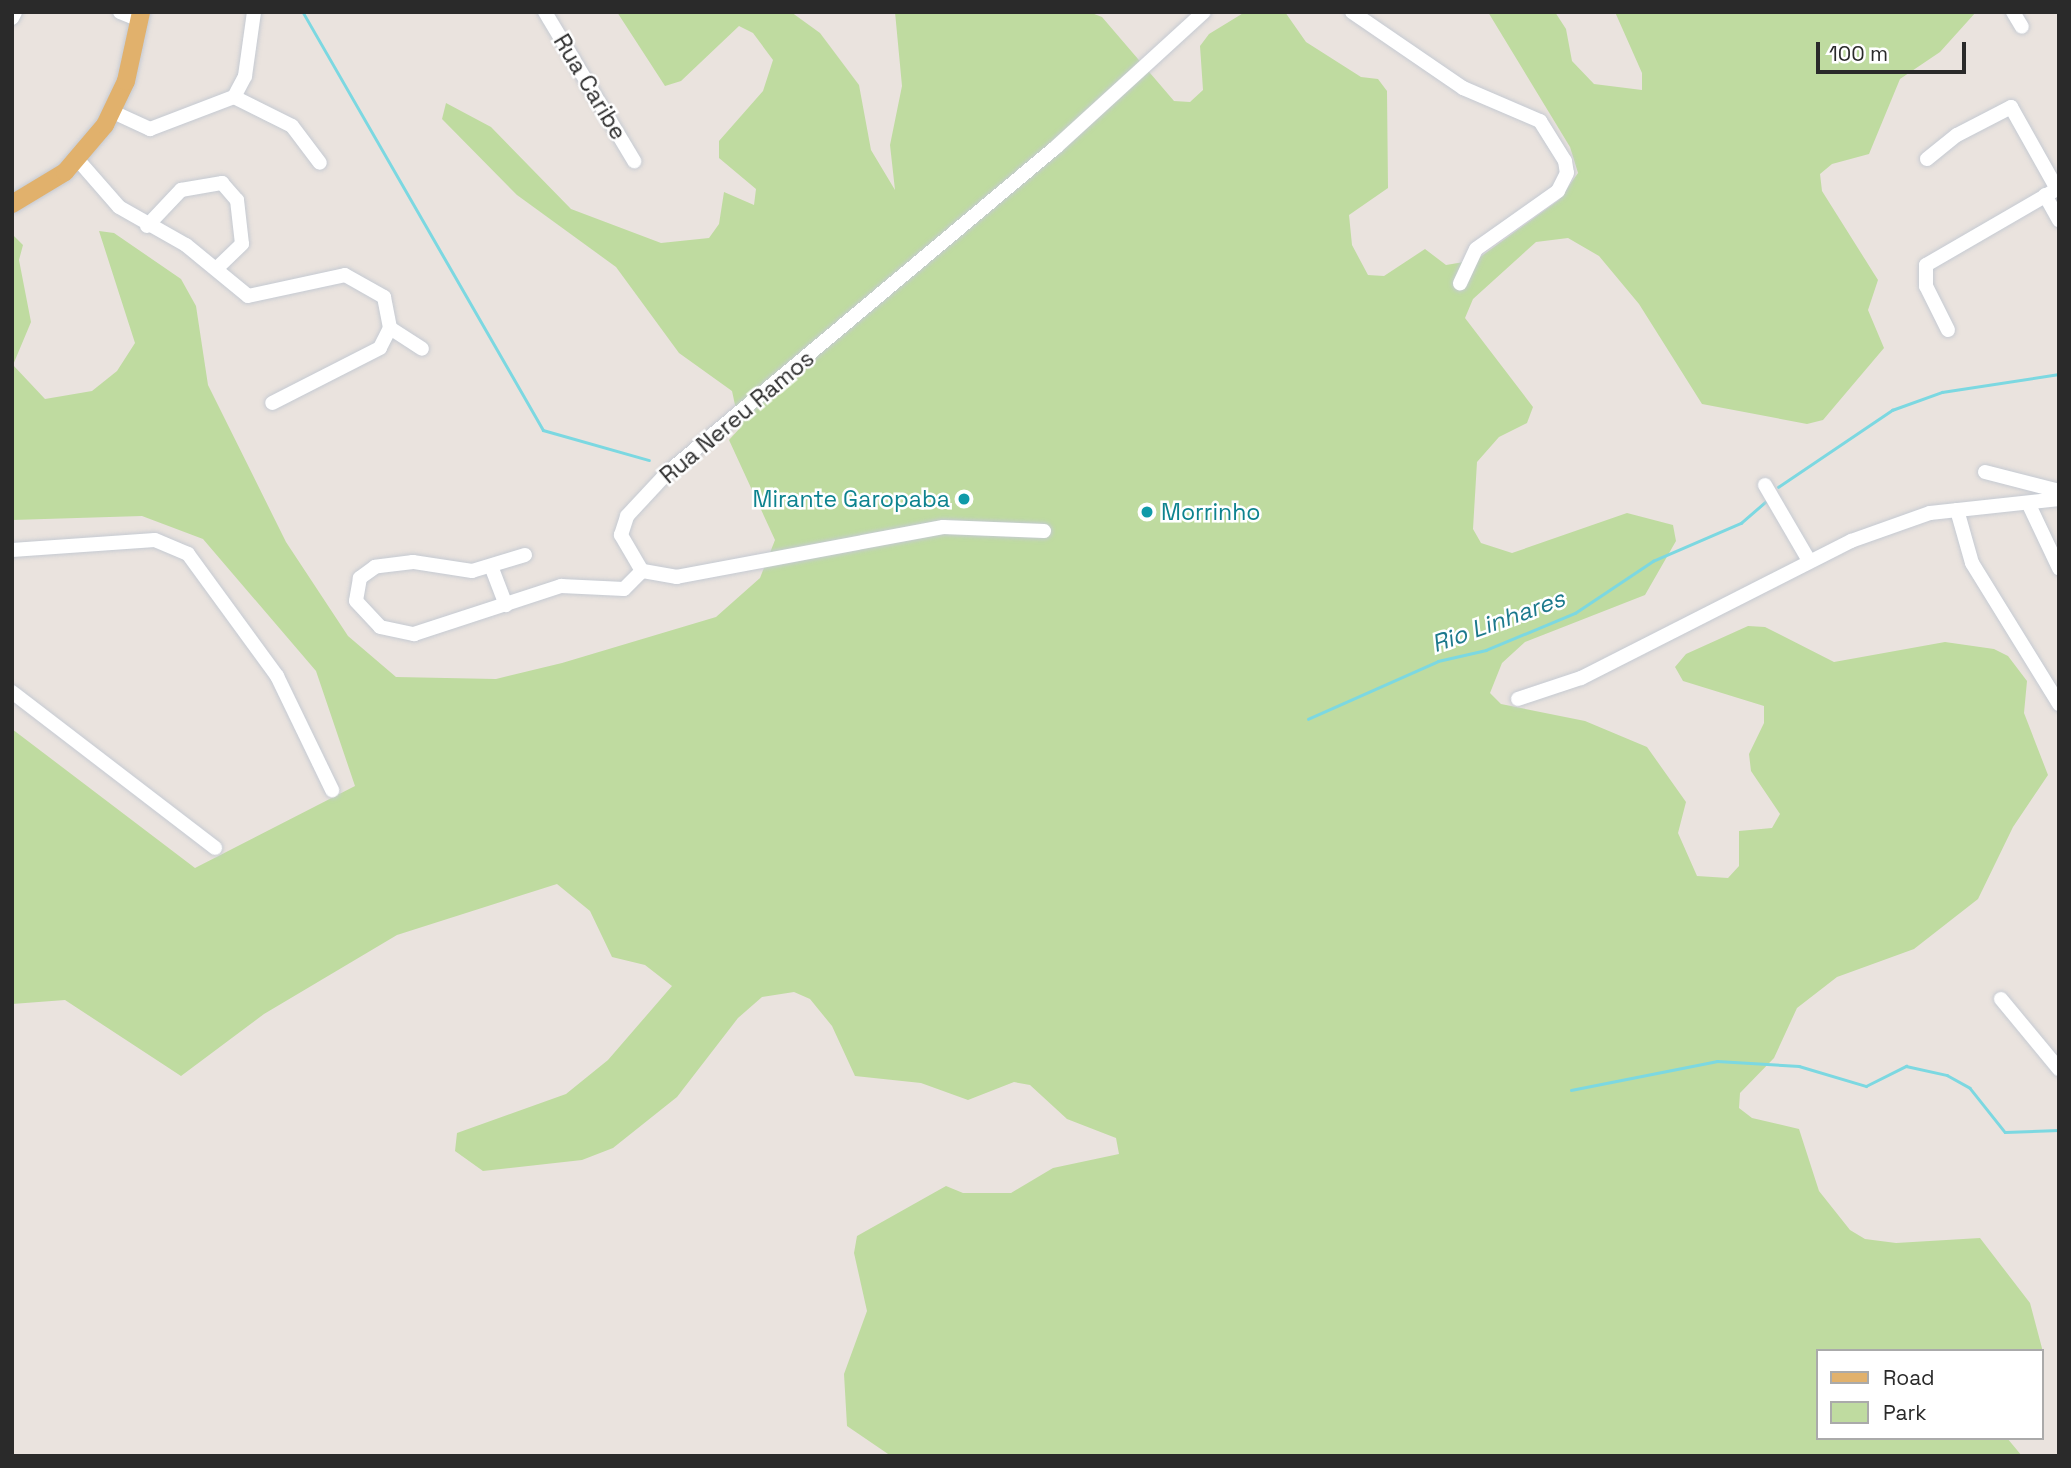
<!DOCTYPE html>
<style>
body{margin:0}
#map{position:relative;width:2071px;height:1468px;overflow:hidden;background:#eae3de;font-family:"Space Grotesk",sans-serif}
div>[style]{position:absolute}
.green>*{inset:0;background:#bfdba0}
.stream>*{height:2.5px;margin:-1.25px;padding:0 1.25px;transform-origin:1.25px;border-radius:1.25px;background:#7cd8e1}
.roads{filter:drop-shadow(0 0 2px #c5cad2) drop-shadow(0 0 2px #c5cad2)}
.minor>*{height:14px;margin:-7px;padding:0 7px;transform-origin:7px;border-radius:7px;background:#fff}
.major>*{height:18px;margin:-9px;padding:0 9px;transform-origin:9px;border-radius:9px;background:#e1b16c}
.dots>*{width:19px;height:19px;translate:-50% -50%;box-sizing:border-box;border:4px solid #fff;border-radius:50%}
span{translate:-50% -50%;white-space:nowrap;text-align:center;line-height:1.15;-webkit-text-stroke:5px #fff;paint-order:stroke}
.street-label{font-size:23px;color:#2a2a2a}
.culture-label{font-size:23px;color:#0d838f}
.right{translate:-100% -50%;text-align:right}
.left{translate:0 -50%;text-align:left}
.water-label{font-size:24px;color:#1c798c;font-style:italic}
.frame{position:absolute;inset:0;border:14px solid #2a2a2a;pointer-events:none}
.legend{position:absolute;left:1816px;top:1349px;width:228px;height:91px;box-sizing:border-box;background:#fff;border:2px solid #aaa;margin:0;padding:9px 12px;list-style:none;font-size:21px;color:#2a2a2a}
.legend li{display:flex;align-items:center;gap:14px;height:35px}
.legend b{width:35px;border:2px solid #aaa}
.scale{position:absolute;left:1816px;top:42px;width:150px;height:32px;box-sizing:border-box;border:4px solid #2a2a2a;border-top:0;padding-left:9px;font-size:21px;line-height:24px;white-space:nowrap;color:#2a2a2a;-webkit-text-stroke:5px #fff;paint-order:stroke}
</style>
<div id="map">
<div class="green">
<i style="clip-path:polygon(617px 12px,791px 12px,820px 33px,859px 85px,871px 150px,895px 190px,890px 145px,902px 86px,895px 12px,1089px 12px,1102px 17px,1174px 101px,1190px 102px,1203px 90px,1200px 46px,1209px 34px,1245px 12px,1285px 12px,1306px 42px,1361px 77px,1378px 79px,1387px 91px,1388px 188px,1349px 215px,1352px 245px,1368px 275px,1384px 276px,1425px 249px,1446px 265px,1476px 260px,1559px 200px,1578px 173px,1570px 147px,1488px 12px,1555px 12px,1566px 29px,1572px 61px,1594px 84px,1642px 90px,1642px 73px,1615px 12px,1976px 12px,1940px 52px,1900px 79px,1869px 154px,1832px 164px,1820px 174px,1822px 191px,1878px 280px,1868px 310px,1884px 348px,1823px 420px,1807px 424px,1702px 404px,1639px 304px,1599px 256px,1568px 238px,1536px 242px,1473px 299px,1465px 318px,1533px 407px,1527px 423px,1499px 437px,1477px 462px,1473px 529px,1481px 543px,1512px 553px,1627px 513px,1673px 525px,1676px 541px,1645px 595px,1525px 642px,1502px 663px,1490px 693px,1501px 704px,1585px 721px,1647px 747px,1686px 802px,1678px 833px,1697px 876px,1728px 878px,1739px 866px,1739px 831px,1772px 828px,1780px 814px,1751px 771px,1749px 754px,1764px 723px,1764px 706px,1683px 681px,1675px 667px,1686px 654px,1748px 626px,1765px 627px,1834px 662px,1945px 642px,1994px 649px,2008px 656px,2027px 681px,2024px 713px,2048px 775px,2013px 827px,1978px 899px,1914px 949px,1837px 977px,1797px 1008px,1774px 1058px,1740px 1093px,1739px 1108px,1752px 1118px,1799px 1129px,1819px 1191px,1850px 1230px,1865px 1239px,1896px 1243px,1980px 1238px,2030px 1303px,2043px 1352px,1817px 1351px,1817px 1438px,2007px 1438px,2022px 1456px,891px 1456px,847px 1426px,844px 1374px,867px 1311px,854px 1253px,857px 1236px,946px 1186px,963px 1193px,1011px 1193px,1053px 1168px,1119px 1154px,1116px 1138px,1067px 1119px,1030px 1085px,1014px 1082px,968px 1100px,921px 1083px,855px 1076px,832px 1026px,810px 999px,794px 992px,762px 997px,738px 1018px,677px 1097px,613px 1148px,582px 1160px,483px 1171px,455px 1151px,457px 1133px,566px 1094px,608px 1060px,672px 986px,645px 965px,612px 957px,590px 911px,557px 884px,397px 935px,264px 1014px,181px 1076px,65px 1000px,12px 1004px,12px 729px,195px 868px,355px 786px,316px 671px,203px 539px,142px 516px,12px 520px,12px 234px,23px 245px,19px 260px,31px 322px,13px 365px,45px 399px,92px 391px,117px 371px,135px 343px,99px 231px,114px 233px,181px 279px,196px 306px,208px 385px,286px 542px,348px 636px,396px 677px,496px 679px,562px 663px,716px 617px,760px 578px,775px 540px,729px 440px,740px 428px,732px 391px,679px 353px,616px 267px,517px 195px,442px 119px,446px 103px,491px 127px,571px 209px,661px 243px,709px 238px,719px 224px,724px 192px,754px 205px,756px 189px,719px 158px,719px 141px,763px 91px,773px 60px,753px 33px,739px 26px,681px 81px,665px 86px)"></i>
</div>
<div class="stream">
<i style="left:303px;top:12px;width:482px;rotate:60.1deg"></i>
<i style="left:543px;top:430px;width:110px;rotate:15.8deg"></i>
<i style="left:1778px;top:487px;width:138px;rotate:-34deg"></i>
<i style="left:1892px;top:410px;width:53px;rotate:-19.8deg"></i>
<i style="left:1942px;top:392px;width:118px;rotate:-8.7deg"></i>
<i style="left:1308px;top:719px;width:142px;rotate:-24deg"></i>
<i style="left:1438px;top:661px;width:49px;rotate:-12.9deg"></i>
<i style="left:1486px;top:650px;width:96px;rotate:-22.6deg"></i>
<i style="left:1575px;top:613px;width:94px;rotate:-33.7deg"></i>
<i style="left:1653px;top:561px;width:96px;rotate:-23.4deg"></i>
<i style="left:1741px;top:523px;width:32px;rotate:-41deg"></i>
<i style="left:1571px;top:1090px;width:149px;rotate:-11.2deg"></i>
<i style="left:1717px;top:1061px;width:82px;rotate:3.5deg"></i>
<i style="left:1799px;top:1066px;width:70px;rotate:16.6deg"></i>
<i style="left:1866px;top:1086px;width:45px;rotate:-26.6deg"></i>
<i style="left:1906px;top:1066px;width:42px;rotate:12.4deg"></i>
<i style="left:1947px;top:1075px;width:26px;rotate:29deg"></i>
<i style="left:1970px;top:1088px;width:56px;rotate:51.5deg"></i>
<i style="left:2005px;top:1132px;width:54px;rotate:-2.1deg"></i>
</div>
<div class="roads">
<div class="minor">
<i style="left:120px;top:12px;width:22px;rotate:22deg"></i>
<i style="left:545px;top:12px;width:174px;rotate:59.1deg"></i>
<i style="left:1352px;top:12px;width:135px;rotate:34.4deg"></i>
<i style="left:1463px;top:88px;width:84px;rotate:23.2deg"></i>
<i style="left:1540px;top:121px;width:47px;rotate:58deg"></i>
<i style="left:1565px;top:161px;width:12px;rotate:81deg"></i>
<i style="left:1567px;top:173px;width:20px;rotate:117deg"></i>
<i style="left:1558px;top:191px;width:100px;rotate:144.7deg"></i>
<i style="left:1476px;top:249px;width:38px;rotate:115deg"></i>
<i style="left:2013px;top:12px;width:17px;rotate:59deg"></i>
<i style="left:12px;top:18px;width:7px;rotate:-63deg"></i>
<i style="left:234px;top:97px;width:65px;rotate:26.6deg"></i>
<i style="left:292px;top:126px;width:46px;rotate:52.9deg"></i>
<i style="left:113px;top:112px;width:41px;rotate:24.7deg"></i>
<i style="left:150px;top:129px;width:90px;rotate:-20.9deg"></i>
<i style="left:234px;top:97px;width:24px;rotate:-62deg"></i>
<i style="left:245px;top:76px;width:65px;rotate:-82deg"></i>
<i style="left:1927px;top:159px;width:38px;rotate:-39deg"></i>
<i style="left:1957px;top:135px;width:61px;rotate:-27.4deg"></i>
<i style="left:2011px;top:107px;width:94px;rotate:60.7deg"></i>
<i style="left:78px;top:160px;width:62px;rotate:48.9deg"></i>
<i style="left:119px;top:207px;width:77px;rotate:29.6deg"></i>
<i style="left:186px;top:245px;width:80px;rotate:39.4deg"></i>
<i style="left:248px;top:296px;width:99px;rotate:-12.2deg"></i>
<i style="left:345px;top:275px;width:45px;rotate:29.4deg"></i>
<i style="left:384px;top:297px;width:32px;rotate:79deg"></i>
<i style="left:390px;top:328px;width:22px;rotate:117deg"></i>
<i style="left:380px;top:348px;width:121px;rotate:153deg"></i>
<i style="left:2045px;top:195px;width:29px;rotate:61deg"></i>
<i style="left:147px;top:226px;width:50px;rotate:-46.6deg"></i>
<i style="left:181px;top:190px;width:42px;rotate:-9.7deg"></i>
<i style="left:222px;top:183px;width:23px;rotate:49deg"></i>
<i style="left:237px;top:200px;width:44px;rotate:83.5deg"></i>
<i style="left:242px;top:244px;width:35px;rotate:136deg"></i>
<i style="left:390px;top:328px;width:38px;rotate:33deg"></i>
<i style="left:1948px;top:330px;width:49px;rotate:-116.6deg"></i>
<i style="left:1926px;top:286px;width:21px;rotate:-90deg"></i>
<i style="left:1926px;top:265px;width:154px;rotate:-30.1deg"></i>
<i style="left:1985px;top:472px;width:76px;rotate:14.4deg"></i>
<i style="left:1765px;top:485px;width:86px;rotate:59.8deg"></i>
<i style="left:2030px;top:507px;width:68px;rotate:64.6deg"></i>
<i style="left:1957px;top:510px;width:55px;rotate:74.2deg"></i>
<i style="left:1972px;top:563px;width:166px;rotate:58.3deg"></i>
<i style="left:1044px;top:531px;width:101px;rotate:-177.7deg"></i>
<i style="left:943px;top:527px;width:271px;rotate:169.4deg"></i>
<i style="left:677px;top:577px;width:36px;rotate:-170deg"></i>
<i style="left:642px;top:571px;width:42px;rotate:-120.3deg"></i>
<i style="left:621px;top:535px;width:20px;rotate:-72deg"></i>
<i style="left:627px;top:516px;width:59px;rotate:-47.1deg"></i>
<i style="left:667px;top:473px;width:508px;rotate:-39.96deg"></i>
<i style="left:1056px;top:147px;width:200px;rotate:-42.4deg"></i>
<i style="left:12px;top:550px;width:143px;rotate:-4deg"></i>
<i style="left:155px;top:540px;width:36px;rotate:23deg"></i>
<i style="left:188px;top:554px;width:151px;rotate:53.9deg"></i>
<i style="left:277px;top:676px;width:127px;rotate:64.2deg"></i>
<i style="left:525px;top:555px;width:55px;rotate:163.2deg"></i>
<i style="left:472px;top:571px;width:60px;rotate:-171.3deg"></i>
<i style="left:413px;top:562px;width:38px;rotate:173deg"></i>
<i style="left:375px;top:567px;width:19px;rotate:144deg"></i>
<i style="left:360px;top:578px;width:23px;rotate:100deg"></i>
<i style="left:356px;top:601px;width:35px;rotate:47deg"></i>
<i style="left:380px;top:627px;width:35px;rotate:12deg"></i>
<i style="left:414px;top:634px;width:155px;rotate:-18.1deg"></i>
<i style="left:561px;top:586px;width:63px;rotate:2.7deg"></i>
<i style="left:624px;top:589px;width:25px;rotate:-45deg"></i>
<i style="left:491px;top:566px;width:42px;rotate:69deg"></i>
<i style="left:12px;top:692px;width:256px;rotate:37.5deg"></i>
<i style="left:1518px;top:699px;width:66px;rotate:-18.4deg"></i>
<i style="left:1581px;top:678px;width:303px;rotate:-26.9deg"></i>
<i style="left:1851px;top:541px;width:84px;rotate:-19.5deg"></i>
<i style="left:1930px;top:513px;width:130px;rotate:-6.2deg"></i>
<i style="left:2001px;top:999px;width:91px;rotate:50.4deg"></i>
</div>
<div class="major">
<i style="left:12px;top:204px;width:62px;rotate:-31.1deg"></i>
<i style="left:65px;top:172px;width:62px;rotate:-49.6deg"></i>
<i style="left:105px;top:125px;width:49px;rotate:-64.5deg"></i>
<i style="left:126px;top:81px;width:71px;rotate:-77.7deg"></i>
</div>
</div>
<div class="dots">
<i style="left:964px;top:499px;background:#0f9aa8"></i>
<i style="left:1147px;top:512px;background:#0f9aa8"></i>
</div>
<div class="street-label">
<span style="left:590px;top:87px;rotate:59deg">Rua Caribe</span>
<span style="left:737px;top:417px;rotate:-40deg">Rua Nereu Ramos</span>
</div>
<div class="culture-label">
<span class="right" style="left:950px;top:499px">Mirante Garopaba</span>
<span class="left" style="left:1161px;top:512px">Morrinho</span>
</div>
<div class="water-label">
<span style="left:1498px;top:621px;rotate:-20deg">Rio Linhares</span>
</div>
<div class="frame"></div>
<ul class="legend">
<li><b style="height:9px;background:#e1b16c"></b>Road</li>
<li><b style="height:19px;background:#bfdba0"></b>Park</li>
</ul>
<div class="scale">100 m</div>
</div>
